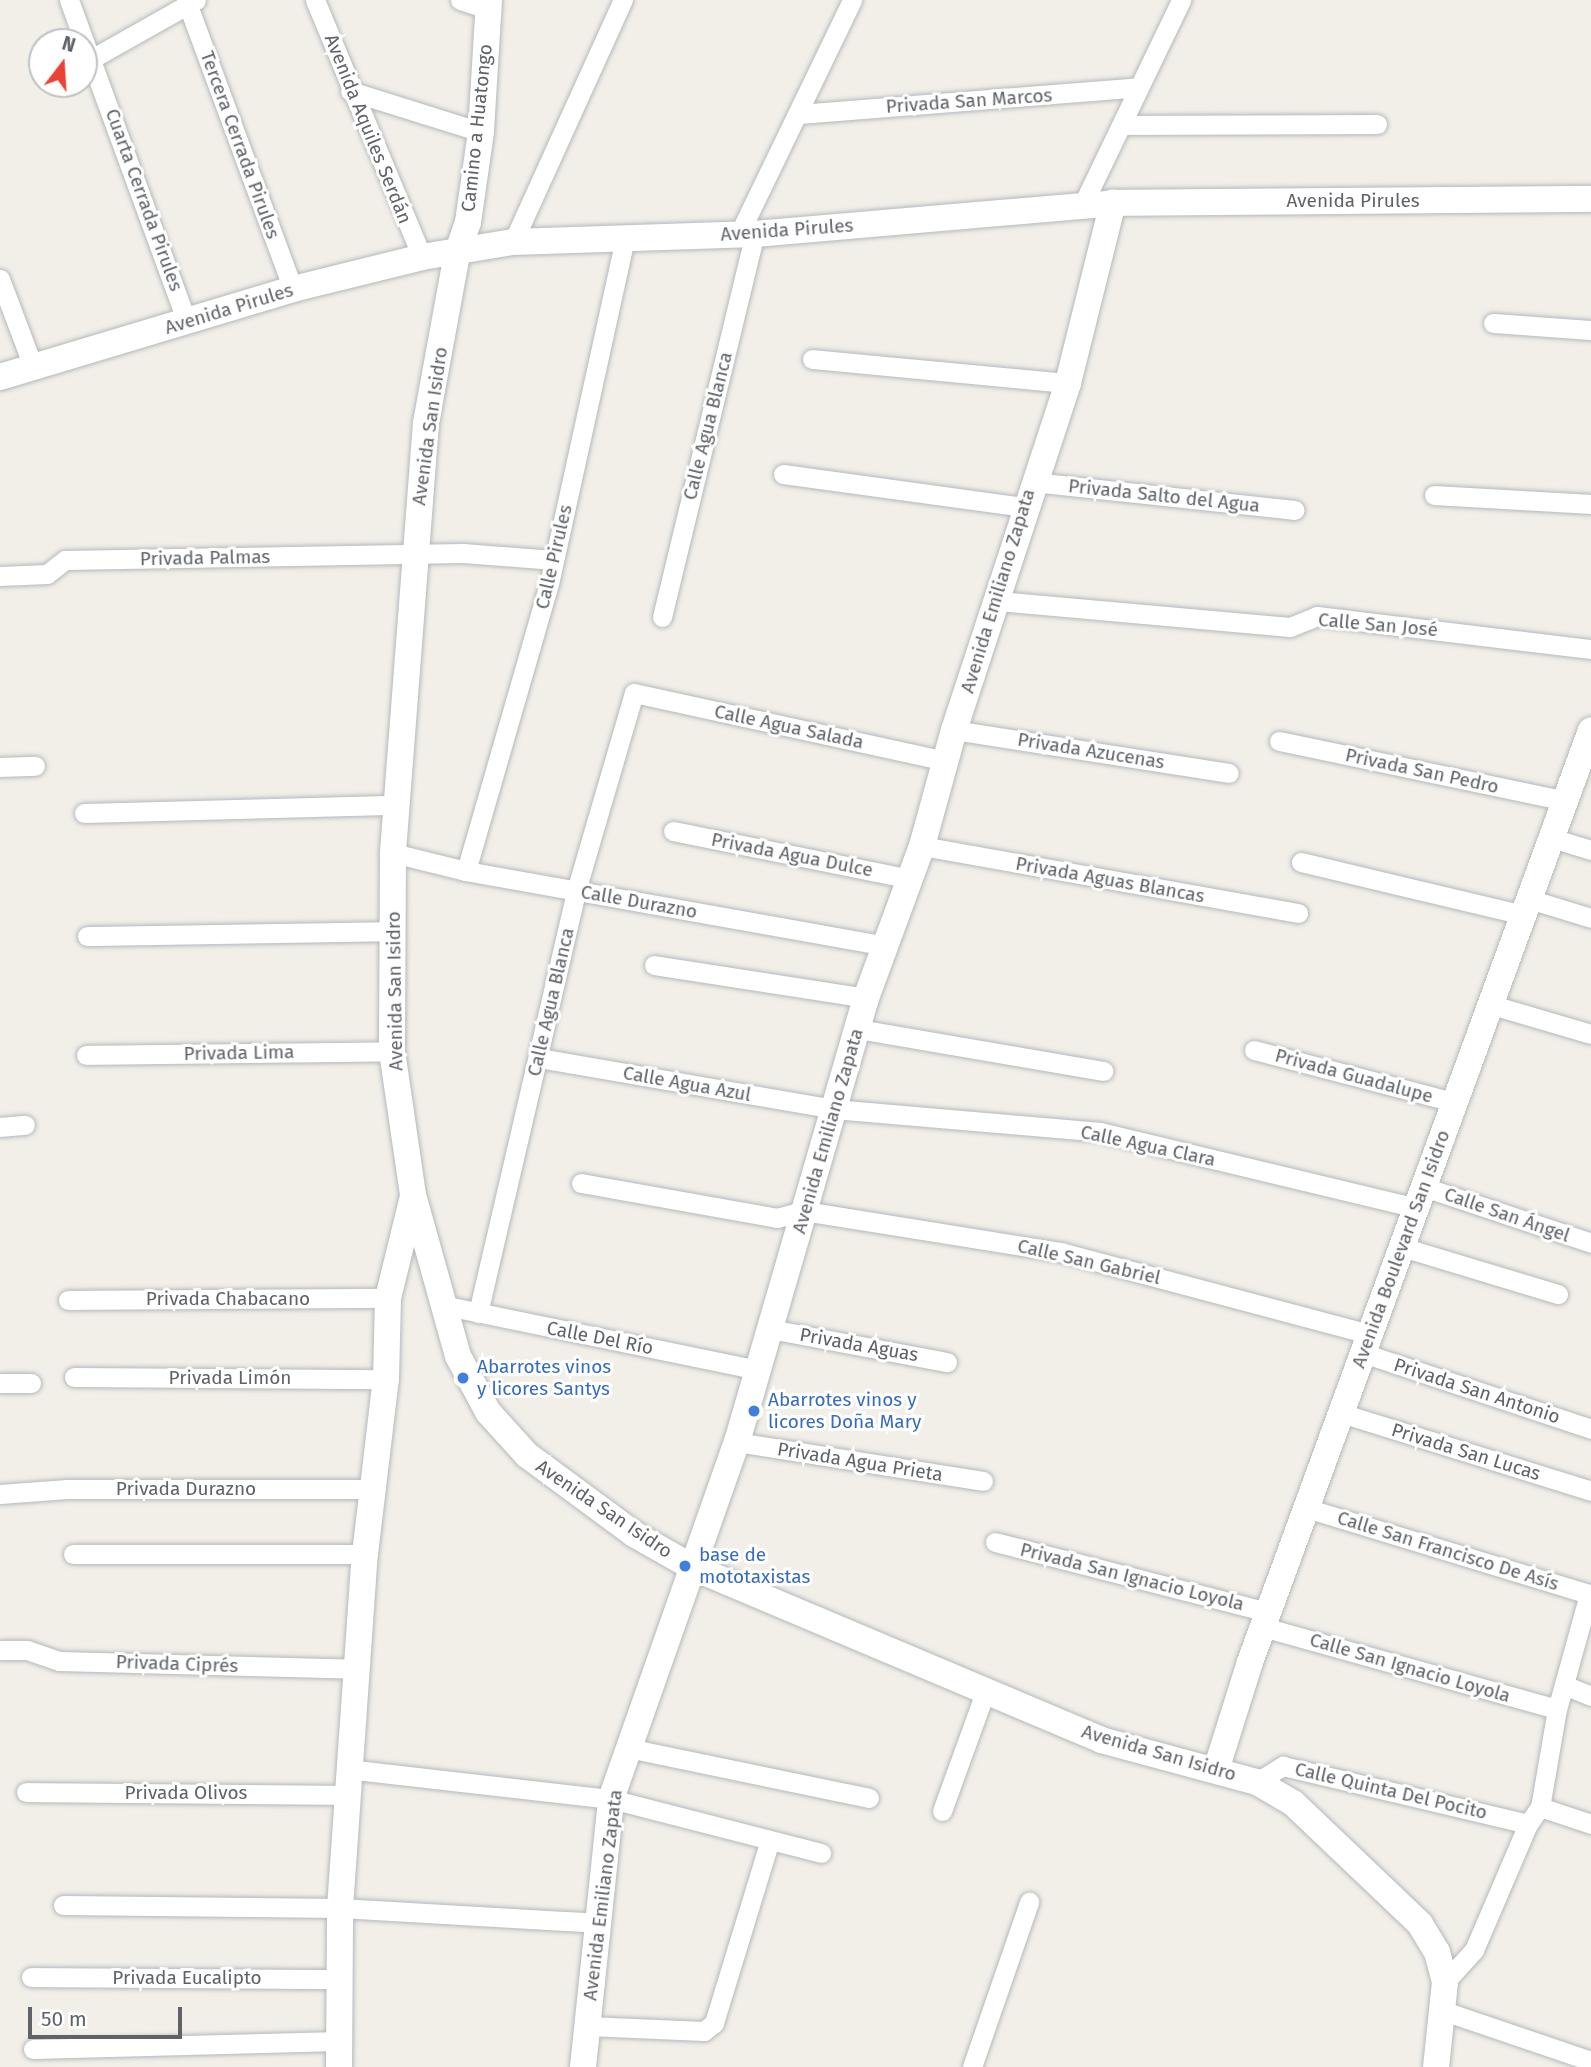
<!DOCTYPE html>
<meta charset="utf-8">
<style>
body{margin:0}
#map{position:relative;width:1591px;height:2067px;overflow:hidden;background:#f1efe8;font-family:"Fira Sans",sans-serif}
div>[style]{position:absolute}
.roads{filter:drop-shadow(0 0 2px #b5b8bc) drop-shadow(0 0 2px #b5b8bc)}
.street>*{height:19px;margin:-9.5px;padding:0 9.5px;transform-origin:9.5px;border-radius:9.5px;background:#fff}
.secondary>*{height:26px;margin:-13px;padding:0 13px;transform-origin:13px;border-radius:13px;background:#fff}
.dots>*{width:19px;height:19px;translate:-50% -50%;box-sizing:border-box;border:4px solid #fff;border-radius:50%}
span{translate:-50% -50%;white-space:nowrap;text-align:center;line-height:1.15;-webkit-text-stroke:6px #fff;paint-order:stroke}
.street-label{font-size:19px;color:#5f6368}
.shop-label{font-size:19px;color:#366cbe}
.left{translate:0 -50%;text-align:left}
.north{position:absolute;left:28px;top:28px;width:70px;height:70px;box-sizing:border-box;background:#fff;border:2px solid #bfc1c3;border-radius:50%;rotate:17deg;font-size:19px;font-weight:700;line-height:28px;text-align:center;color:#5f6368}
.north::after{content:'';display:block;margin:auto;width:24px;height:32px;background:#ea4335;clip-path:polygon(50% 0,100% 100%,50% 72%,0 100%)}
.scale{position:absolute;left:28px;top:2007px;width:154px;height:32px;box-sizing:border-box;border:4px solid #5f6368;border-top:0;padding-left:9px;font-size:21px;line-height:24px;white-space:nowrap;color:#5f6368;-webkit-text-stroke:5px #fff;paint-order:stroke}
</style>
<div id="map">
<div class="roads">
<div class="street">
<i style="left:69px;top:0;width:343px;rotate:69.9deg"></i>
<i style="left:186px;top:0;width:308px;rotate:69.7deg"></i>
<i style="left:315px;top:0;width:278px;rotate:67.4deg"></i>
<i style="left:460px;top:0;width:29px;rotate:18deg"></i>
<i style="left:93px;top:58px;width:118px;rotate:-29.4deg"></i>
<i style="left:350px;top:91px;width:137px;rotate:17.4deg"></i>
<i style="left:799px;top:114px;width:341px;rotate:-4.5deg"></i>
<i style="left:1123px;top:125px;width:254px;rotate:-0.2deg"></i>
<i style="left:1082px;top:206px;width:229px;rotate:-64.3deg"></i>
<i style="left:739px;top:234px;width:260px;rotate:-64.2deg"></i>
<i style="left:513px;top:242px;width:266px;rotate:-65.6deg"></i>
<i style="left:0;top:279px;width:96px;rotate:69.3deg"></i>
<i style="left:1493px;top:323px;width:98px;rotate:4.1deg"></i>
<i style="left:812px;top:359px;width:257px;rotate:5.4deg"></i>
<i style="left:783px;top:474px;width:244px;rotate:7.8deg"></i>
<i style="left:1033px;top:482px;width:263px;rotate:6.1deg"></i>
<i style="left:1434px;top:495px;width:157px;rotate:3.3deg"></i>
<i style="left:0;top:576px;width:47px;rotate:-2.4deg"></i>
<i style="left:47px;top:574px;width:23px;rotate:-38deg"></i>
<i style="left:65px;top:560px;width:398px;rotate:-1deg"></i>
<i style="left:463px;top:553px;width:91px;rotate:4.4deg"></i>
<i style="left:998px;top:601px;width:293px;rotate:5.1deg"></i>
<i style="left:1290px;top:627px;width:29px;rotate:-22deg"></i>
<i style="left:1317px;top:616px;width:276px;rotate:6.9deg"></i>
<i style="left:662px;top:617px;width:394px;rotate:-76.4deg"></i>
<i style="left:954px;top:730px;width:278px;rotate:8.9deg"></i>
<i style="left:1279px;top:741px;width:292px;rotate:11.8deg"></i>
<i style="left:0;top:767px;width:35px;rotate:-2deg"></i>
<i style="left:84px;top:813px;width:313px;rotate:-1.5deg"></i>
<i style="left:673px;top:831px;width:242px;rotate:11.4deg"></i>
<i style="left:1552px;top:838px;width:41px;rotate:17.1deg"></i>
<i style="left:922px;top:846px;width:382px;rotate:10.1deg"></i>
<i style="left:393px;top:853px;width:75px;rotate:13.9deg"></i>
<i style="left:466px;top:871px;width:427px;rotate:10.1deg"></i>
<i style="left:1301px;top:862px;width:228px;rotate:13.4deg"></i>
<i style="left:466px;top:871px;width:299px;rotate:-73.9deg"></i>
<i style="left:549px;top:584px;width:353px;rotate:-77.6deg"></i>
<i style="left:1529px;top:899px;width:65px;rotate:17deg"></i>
<i style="left:87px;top:936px;width:305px;rotate:-0.9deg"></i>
<i style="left:654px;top:965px;width:215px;rotate:8.8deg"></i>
<i style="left:1489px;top:1004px;width:106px;rotate:16.4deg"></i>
<i style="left:858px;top:1029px;width:249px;rotate:9.7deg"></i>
<i style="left:1254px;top:1050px;width:207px;rotate:14.6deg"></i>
<i style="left:86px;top:1055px;width:306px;rotate:-0.7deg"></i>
<i style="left:539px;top:1058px;width:299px;rotate:9.8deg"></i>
<i style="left:834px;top:1109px;width:267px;rotate:4.9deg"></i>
<i style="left:1100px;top:1132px;width:325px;rotate:13.5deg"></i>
<i style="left:0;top:1127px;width:25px;rotate:-5deg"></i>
<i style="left:581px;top:1183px;width:199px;rotate:10.1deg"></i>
<i style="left:777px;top:1218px;width:28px;rotate:-15deg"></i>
<i style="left:804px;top:1211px;width:260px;rotate:9.1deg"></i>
<i style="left:1061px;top:1252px;width:320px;rotate:14.9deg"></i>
<i style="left:1424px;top:1187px;width:176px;rotate:18.5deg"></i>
<i style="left:1402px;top:1247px;width:163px;rotate:16.8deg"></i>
<i style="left:68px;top:1300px;width:320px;rotate:-0.4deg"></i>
<i style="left:442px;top:1305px;width:323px;rotate:11.6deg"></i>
<i style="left:478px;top:1313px;width:433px;rotate:-76.9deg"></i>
<i style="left:576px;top:891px;width:206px;rotate:-73.7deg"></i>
<i style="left:634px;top:693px;width:318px;rotate:12.3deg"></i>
<i style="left:770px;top:1329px;width:180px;rotate:10.6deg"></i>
<i style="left:1363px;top:1353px;width:240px;rotate:18.4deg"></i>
<i style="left:74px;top:1377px;width:312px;rotate:0.4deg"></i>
<i style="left:0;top:1383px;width:31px"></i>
<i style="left:1341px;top:1413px;width:262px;rotate:17.3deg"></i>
<i style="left:737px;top:1442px;width:249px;rotate:9deg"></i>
<i style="left:0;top:1494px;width:67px;rotate:-4.3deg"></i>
<i style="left:67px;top:1489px;width:306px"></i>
<i style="left:1306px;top:1508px;width:296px;rotate:16.9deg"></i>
<i style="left:1589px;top:1594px;width:119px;rotate:105.5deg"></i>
<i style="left:1557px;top:1709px;width:99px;rotate:99.8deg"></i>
<i style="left:1540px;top:1807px;width:21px;rotate:125deg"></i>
<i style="left:1528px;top:1824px;width:137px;rotate:113.2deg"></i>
<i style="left:1474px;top:1950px;width:43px;rotate:132.2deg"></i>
<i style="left:995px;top:1542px;width:282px;rotate:14.4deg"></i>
<i style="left:73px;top:1554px;width:292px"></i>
<i style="left:1263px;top:1627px;width:305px;rotate:15.6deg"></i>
<i style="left:0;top:1650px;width:27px"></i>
<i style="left:27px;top:1650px;width:34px;rotate:19deg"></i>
<i style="left:59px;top:1661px;width:296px;rotate:1.5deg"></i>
<i style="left:1564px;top:1685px;width:29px;rotate:22deg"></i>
<i style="left:628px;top:1748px;width:246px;rotate:11.7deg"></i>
<i style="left:347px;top:1769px;width:266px;rotate:6.5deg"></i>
<i style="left:611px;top:1799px;width:217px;rotate:14.4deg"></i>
<i style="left:1257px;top:1782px;width:31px;rotate:-32deg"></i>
<i style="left:1283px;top:1766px;width:252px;rotate:13.3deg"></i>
<i style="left:26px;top:1792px;width:320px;rotate:0.5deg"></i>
<i style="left:1540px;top:1807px;width:54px;rotate:18.4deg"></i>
<i style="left:942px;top:1811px;width:127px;rotate:-70.1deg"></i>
<i style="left:63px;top:1905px;width:277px;rotate:0.6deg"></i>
<i style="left:340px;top:1908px;width:258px;rotate:3.3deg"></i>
<i style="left:31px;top:1977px;width:311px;rotate:0.4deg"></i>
<i style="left:1444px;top:2011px;width:155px;rotate:18.8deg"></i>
<i style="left:587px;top:2026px;width:117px;rotate:2.4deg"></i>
<i style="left:704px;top:2031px;width:13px;rotate:-39deg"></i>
<i style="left:714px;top:2023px;width:191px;rotate:-73deg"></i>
<i style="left:33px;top:2049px;width:306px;rotate:-1.5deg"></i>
<i style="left:972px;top:2067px;width:175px;rotate:-70.9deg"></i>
</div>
<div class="secondary">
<i style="left:489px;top:0;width:132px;rotate:93.5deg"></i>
<i style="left:481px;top:132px;width:91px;rotate:98.2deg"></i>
<i style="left:468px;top:222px;width:34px;rotate:109deg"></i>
<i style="left:457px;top:254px;width:172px;rotate:100.4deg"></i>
<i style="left:426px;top:423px;width:431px;rotate:94.4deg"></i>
<i style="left:393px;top:853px;width:198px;rotate:90.3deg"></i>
<i style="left:392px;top:1051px;width:146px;rotate:81.7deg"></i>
<i style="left:413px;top:1195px;width:167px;rotate:74.4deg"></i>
<i style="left:458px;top:1356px;width:64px;rotate:61.8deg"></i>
<i style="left:488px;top:1412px;width:58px;rotate:47.8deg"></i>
<i style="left:527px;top:1455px;width:133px;rotate:36.4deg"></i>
<i style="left:634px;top:1534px;width:67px;rotate:29.6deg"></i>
<i style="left:692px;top:1567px;width:444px;rotate:22.9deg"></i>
<i style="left:1101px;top:1740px;width:162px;rotate:15.1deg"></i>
<i style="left:1257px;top:1782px;width:42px;rotate:30.3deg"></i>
<i style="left:1293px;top:1803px;width:175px;rotate:43.6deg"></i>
<i style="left:1420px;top:1924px;width:33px;rotate:59deg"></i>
<i style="left:1437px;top:1952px;width:31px;rotate:75deg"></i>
<i style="left:1445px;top:1982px;width:85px;rotate:96deg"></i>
<i style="left:0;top:377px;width:306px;rotate:-16.7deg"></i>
<i style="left:293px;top:289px;width:133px;rotate:-13.9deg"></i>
<i style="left:422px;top:257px;width:92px;rotate:-9.4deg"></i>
<i style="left:513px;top:242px;width:242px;rotate:-1.9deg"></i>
<i style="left:755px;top:234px;width:359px;rotate:-4.9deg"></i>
<i style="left:1113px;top:203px;width:478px;rotate:-0.5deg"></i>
<i style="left:1216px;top:1770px;width:113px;rotate:-72.5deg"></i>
<i style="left:1250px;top:1662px;width:992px;rotate:-69.9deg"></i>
<i style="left:339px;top:2067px;width:159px;rotate:-89.6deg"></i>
<i style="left:340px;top:1908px;width:355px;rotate:-86deg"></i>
<i style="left:365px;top:1554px;width:176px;rotate:-83.2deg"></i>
<i style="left:386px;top:1379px;width:81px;rotate:-88.6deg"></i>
<i style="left:388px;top:1298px;width:105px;rotate:-76.2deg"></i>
<i style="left:583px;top:2067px;width:269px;rotate:-84deg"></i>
<i style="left:611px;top:1799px;width:379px;rotate:-70.6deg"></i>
<i style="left:737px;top:1442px;width:462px;rotate:-73.8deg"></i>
<i style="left:866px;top:998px;width:162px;rotate:-69.8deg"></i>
<i style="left:922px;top:846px;width:120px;rotate:-74.6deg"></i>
<i style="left:954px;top:730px;width:365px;rotate:-71.8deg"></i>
<i style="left:1068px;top:383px;width:186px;rotate:-76deg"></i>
</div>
</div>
<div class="dots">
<i style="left:463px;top:1378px;background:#3f7fe0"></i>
<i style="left:754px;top:1411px;background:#3f7fe0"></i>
<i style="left:685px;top:1566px;background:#3f7fe0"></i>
</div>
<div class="street-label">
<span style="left:969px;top:101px;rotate:-4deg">Privada San Marcos</span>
<span style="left:477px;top:128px;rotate:-84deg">Camino a Huatongo</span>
<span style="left:368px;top:129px;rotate:68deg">Avenida Aquiles Serdán</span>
<span style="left:240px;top:145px;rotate:70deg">Tercera Cerrada Pirules</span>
<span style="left:144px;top:200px;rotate:70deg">Cuarta Cerrada Pirules</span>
<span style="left:1353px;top:201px">Avenida Pirules</span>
<span style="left:787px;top:230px;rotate:-4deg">Avenida Pirules</span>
<span style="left:229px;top:309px;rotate:-17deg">Avenida Pirules</span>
<span style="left:430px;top:426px;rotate:-82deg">Avenida San Isidro</span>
<span style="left:708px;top:426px;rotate:-76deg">Calle Agua Blanca</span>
<span style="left:1164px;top:496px;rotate:6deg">Privada Salto del Agua</span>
<span style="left:554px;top:557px;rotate:-77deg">Calle Pirules</span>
<span style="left:205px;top:558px;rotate:-1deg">Privada Palmas</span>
<span style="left:998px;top:591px;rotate:-73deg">Avenida Emiliano Zapata</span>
<span style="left:1378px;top:625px;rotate:5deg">Calle San José</span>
<span style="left:789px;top:727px;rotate:12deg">Calle Agua Salada</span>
<span style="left:1091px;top:751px;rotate:9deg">Privada Azucenas</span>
<span style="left:1422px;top:771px;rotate:12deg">Privada San Pedro</span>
<span style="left:792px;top:855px;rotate:11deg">Privada Agua Dulce</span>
<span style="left:1110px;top:880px;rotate:10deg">Privada Aguas Blancas</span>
<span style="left:639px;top:902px;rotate:10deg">Calle Durazno</span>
<span style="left:395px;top:991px;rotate:-91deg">Avenida San Isidro</span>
<span style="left:551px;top:1002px;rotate:-77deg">Calle Agua Blanca</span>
<span style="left:239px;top:1053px;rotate:-1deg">Privada Lima</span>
<span style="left:1354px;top:1076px;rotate:15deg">Privada Guadalupe</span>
<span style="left:687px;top:1084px;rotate:10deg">Calle Agua Azul</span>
<span style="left:828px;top:1131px;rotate:-74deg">Avenida Emiliano Zapata</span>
<span style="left:1148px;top:1146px;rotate:12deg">Calle Agua Clara</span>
<span style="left:1507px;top:1215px;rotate:19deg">Calle San Ángel</span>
<span style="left:1401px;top:1249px;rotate:-70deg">Avenida Boulevard San Isidro</span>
<span style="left:1089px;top:1262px;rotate:13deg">Calle San Gabriel</span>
<span style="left:228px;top:1299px">Privada Chabacano</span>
<span style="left:600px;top:1338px;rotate:11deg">Calle Del Río</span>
<span style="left:859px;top:1345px;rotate:10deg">Privada Aguas</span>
<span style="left:230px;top:1378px">Privada Limón</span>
<span style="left:1477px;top:1391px;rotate:18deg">Privada San Antonio</span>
<span style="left:1466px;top:1452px;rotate:17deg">Privada San Lucas</span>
<span style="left:860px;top:1462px;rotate:9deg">Privada Agua Prieta</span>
<span style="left:186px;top:1489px">Privada Durazno</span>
<span style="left:604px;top:1509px;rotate:34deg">Avenida San Isidro</span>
<span style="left:1448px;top:1551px;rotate:17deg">Calle San Francisco De Asís</span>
<span style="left:1132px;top:1577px;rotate:14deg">Privada San Ignacio Loyola</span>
<span style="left:177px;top:1664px;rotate:2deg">Privada Ciprés</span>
<span style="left:1410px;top:1668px;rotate:16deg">Calle San Ignacio Loyola</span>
<span style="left:1159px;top:1753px;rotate:16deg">Avenida San Isidro</span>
<span style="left:1391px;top:1791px;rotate:13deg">Calle Quinta Del Pocito</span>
<span style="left:186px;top:1793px">Privada Olivos</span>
<span style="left:603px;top:1895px;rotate:-83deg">Avenida Emiliano Zapata</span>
<span style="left:187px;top:1978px">Privada Eucalipto</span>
</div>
<div class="shop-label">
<span class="left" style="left:477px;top:1378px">Abarrotes vinos<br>y licores Santys</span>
<span class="left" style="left:768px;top:1411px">Abarrotes vinos y<br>licores Doña Mary</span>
<span class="left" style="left:699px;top:1566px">base de<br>mototaxistas</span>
</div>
<div class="north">N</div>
<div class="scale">50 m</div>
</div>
